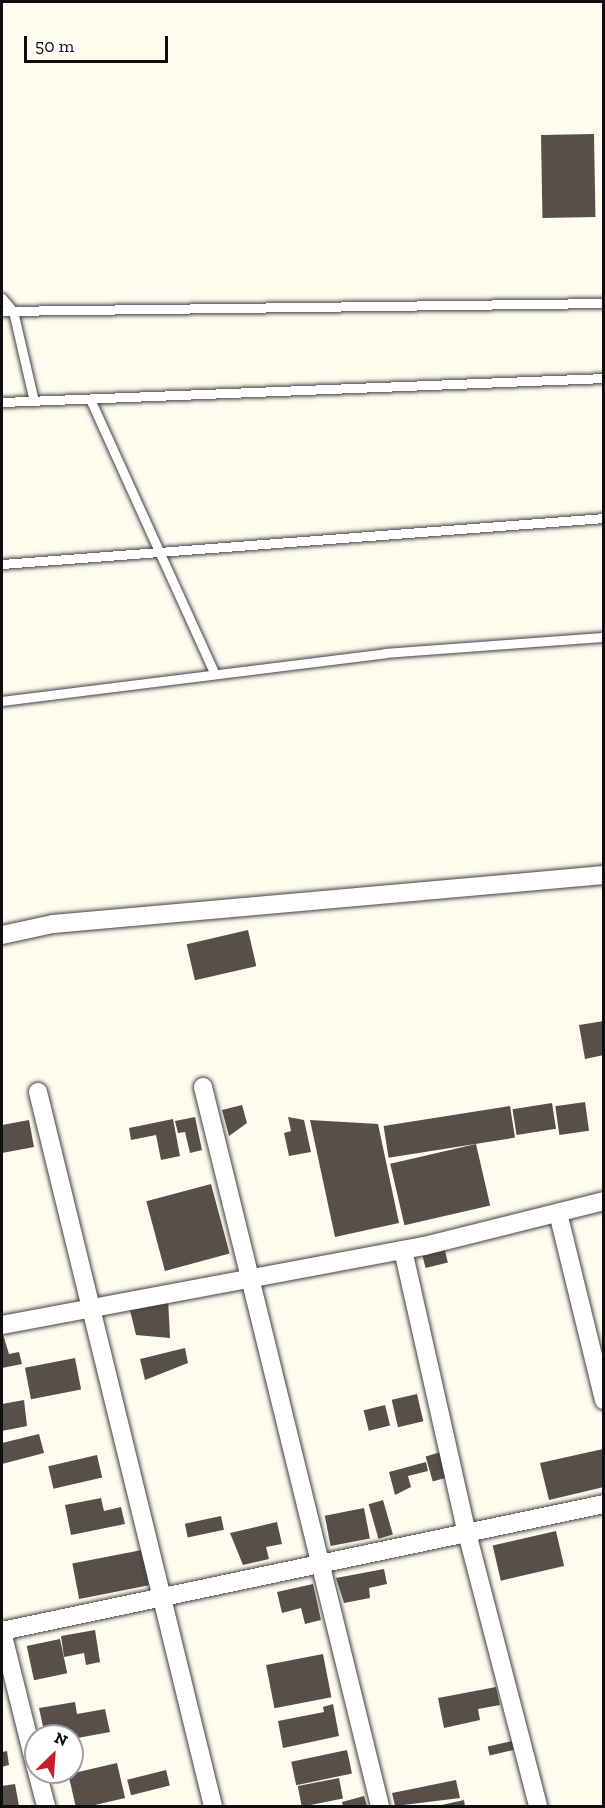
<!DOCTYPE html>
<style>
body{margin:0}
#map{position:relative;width:605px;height:1808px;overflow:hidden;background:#fffcef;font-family:"Zilla Slab",serif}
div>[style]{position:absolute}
.building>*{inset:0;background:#584f4a;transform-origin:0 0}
.roads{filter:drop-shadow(0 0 2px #414141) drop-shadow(0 0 2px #414141)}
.service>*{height:9px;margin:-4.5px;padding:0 4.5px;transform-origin:4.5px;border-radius:4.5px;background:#fff}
.minor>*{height:18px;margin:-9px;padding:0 9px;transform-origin:9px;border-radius:9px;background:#fff}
span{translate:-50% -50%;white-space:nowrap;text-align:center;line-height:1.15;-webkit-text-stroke:6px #fff;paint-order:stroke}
.frame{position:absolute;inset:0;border:3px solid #0e0e0e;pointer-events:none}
.north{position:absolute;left:24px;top:1724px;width:60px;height:60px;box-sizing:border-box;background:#fff;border:2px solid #9f9f9f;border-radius:50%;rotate:25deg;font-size:16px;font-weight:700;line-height:24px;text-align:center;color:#0e0e0e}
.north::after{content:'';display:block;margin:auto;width:21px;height:27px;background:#c81c27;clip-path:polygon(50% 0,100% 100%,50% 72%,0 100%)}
.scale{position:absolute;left:24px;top:36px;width:144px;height:27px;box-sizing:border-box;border:3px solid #0e0e0e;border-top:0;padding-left:8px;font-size:18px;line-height:21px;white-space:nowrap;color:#0e0e0e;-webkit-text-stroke:4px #fff;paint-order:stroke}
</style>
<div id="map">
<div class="building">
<i style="left:594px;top:134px;width:83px;height:53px;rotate:89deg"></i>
<i style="left:248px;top:930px;width:37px;height:63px;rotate:77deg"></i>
<i style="clip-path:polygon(604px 1021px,604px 1055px,585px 1059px,579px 1025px)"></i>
<i style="left:585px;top:1102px;width:29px;height:30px;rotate:82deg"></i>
<i style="left:552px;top:1103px;width:26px;height:40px;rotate:81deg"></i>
<i style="clip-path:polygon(242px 1105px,247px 1123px,229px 1136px,222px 1110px)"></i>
<i style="left:510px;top:1106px;width:32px;height:128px;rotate:81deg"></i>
<i style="clip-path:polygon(195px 1117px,202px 1150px,190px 1153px,185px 1132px,178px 1133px,175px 1121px)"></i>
<i style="clip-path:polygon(288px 1117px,304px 1120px,311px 1152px,289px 1156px,284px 1133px,291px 1131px)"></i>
<i style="clip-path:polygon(173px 1119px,180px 1156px,161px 1160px,156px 1135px,131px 1140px,129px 1128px)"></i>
<i style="clip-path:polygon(29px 1120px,34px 1147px,2px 1153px,2px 1125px)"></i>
<i style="clip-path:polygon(310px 1120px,378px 1124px,399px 1223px,335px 1237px)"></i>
<i style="left:476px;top:1144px;width:63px;height:88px;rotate:77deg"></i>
<i style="left:211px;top:1184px;width:72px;height:67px;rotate:75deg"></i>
<i style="left:444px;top:1247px;width:16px;height:23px;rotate:76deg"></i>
<i style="clip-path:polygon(168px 1298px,170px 1338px,136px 1335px,129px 1306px)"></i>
<i style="clip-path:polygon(2px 1331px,9px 1354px,19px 1352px,22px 1364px,2px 1368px)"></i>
<i style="clip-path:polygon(185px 1348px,188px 1363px,145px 1380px,140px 1359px)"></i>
<i style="left:75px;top:1358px;width:32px;height:51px;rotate:79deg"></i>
<i style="left:417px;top:1394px;width:28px;height:26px;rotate:77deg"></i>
<i style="clip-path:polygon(24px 1400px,27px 1426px,2px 1431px,2px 1404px)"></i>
<i style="left:385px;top:1405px;width:21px;height:22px;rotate:76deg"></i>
<i style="clip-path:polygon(39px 1434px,44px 1453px,2px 1464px,2px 1443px)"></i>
<i style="clip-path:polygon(603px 1449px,604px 1487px,549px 1500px,540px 1463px)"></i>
<i style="left:441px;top:1452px;width:26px;height:16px;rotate:74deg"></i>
<i style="left:97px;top:1455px;width:23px;height:50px;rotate:77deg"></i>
<i style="clip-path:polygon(426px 1462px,428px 1471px,408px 1476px,411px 1487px,395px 1495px,389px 1472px)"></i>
<i style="clip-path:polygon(101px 1498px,104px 1511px,121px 1507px,125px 1524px,71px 1535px,65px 1505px)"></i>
<i style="left:383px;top:1500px;width:36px;height:15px;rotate:74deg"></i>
<i style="left:364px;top:1508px;width:31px;height:40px;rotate:79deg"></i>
<i style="left:221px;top:1516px;width:14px;height:37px;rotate:78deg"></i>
<i style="clip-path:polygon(277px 1522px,282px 1544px,266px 1547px,269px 1559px,243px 1565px,230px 1533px)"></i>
<i style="left:556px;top:1531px;width:36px;height:65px;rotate:77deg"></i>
<i style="left:142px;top:1550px;width:36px;height:71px;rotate:79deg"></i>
<i style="clip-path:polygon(384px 1569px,387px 1584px,369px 1588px,370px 1598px,344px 1603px,336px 1578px)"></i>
<i style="clip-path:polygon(313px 1584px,321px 1620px,305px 1624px,301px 1608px,282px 1613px,277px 1592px)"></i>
<i style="clip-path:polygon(95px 1630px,100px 1662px,86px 1665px,84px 1653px,64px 1657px,61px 1636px)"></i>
<i style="left:60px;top:1639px;width:35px;height:34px;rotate:78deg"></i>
<i style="left:323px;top:1654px;width:44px;height:58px;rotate:79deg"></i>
<i style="clip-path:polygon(496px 1687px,500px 1705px,478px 1709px,480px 1720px,444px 1728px,438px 1698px)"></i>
<i style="clip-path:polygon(75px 1702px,77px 1714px,105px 1709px,110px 1732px,72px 1739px,45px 1736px,39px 1708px)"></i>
<i style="clip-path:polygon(333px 1704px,339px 1736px,283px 1748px,278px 1721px,324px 1712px,323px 1707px)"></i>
<i style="left:512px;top:1741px;width:9px;height:25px;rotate:77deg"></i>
<i style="left:347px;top:1750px;width:24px;height:57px;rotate:78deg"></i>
<i style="clip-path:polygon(7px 1751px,9px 1765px,2px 1767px,2px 1752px)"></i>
<i style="left:117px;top:1763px;width:36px;height:50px;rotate:77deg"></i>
<i style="left:166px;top:1770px;width:16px;height:40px;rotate:76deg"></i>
<i style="left:339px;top:1778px;width:21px;height:42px;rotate:79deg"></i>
<i style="clip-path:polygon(456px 1780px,460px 1798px,395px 1806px,392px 1793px)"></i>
<i style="clip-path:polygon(15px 1784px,19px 1806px,2px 1806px,2px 1786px)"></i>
<i style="clip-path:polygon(364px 1796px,367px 1806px,343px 1806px,342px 1802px)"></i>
<i style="clip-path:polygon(464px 1800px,465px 1806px,437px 1806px)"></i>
</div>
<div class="roads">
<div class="service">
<i style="left:2px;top:298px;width:17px;rotate:50deg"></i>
<i style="left:13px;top:311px;width:92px;rotate:76.9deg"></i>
<i style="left:2px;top:311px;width:602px;rotate:-0.76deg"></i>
<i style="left:90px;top:399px;width:302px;rotate:65.6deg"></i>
<i style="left:2px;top:402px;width:602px;rotate:-2.28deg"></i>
<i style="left:2px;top:564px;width:604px;rotate:-4.37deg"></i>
<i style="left:2px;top:701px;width:386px;rotate:-7.1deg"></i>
<i style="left:385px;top:653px;width:220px;rotate:-4.2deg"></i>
</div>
<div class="minor">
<i style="left:2px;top:935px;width:52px;rotate:-12.2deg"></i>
<i style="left:53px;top:924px;width:553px;rotate:-5.08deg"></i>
<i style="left:203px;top:1087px;width:740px;rotate:76.17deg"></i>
<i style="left:38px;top:1092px;width:735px;rotate:76.23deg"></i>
<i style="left:558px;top:1213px;width:193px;rotate:76.2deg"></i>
<i style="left:403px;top:1250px;width:290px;rotate:77.3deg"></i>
<i style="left:467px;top:1533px;width:282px;rotate:75.4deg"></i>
<i style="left:2px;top:1325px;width:429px;rotate:-10.6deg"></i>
<i style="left:424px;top:1246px;width:186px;rotate:-14deg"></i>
<i style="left:2px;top:1631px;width:615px;rotate:-11.91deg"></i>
<i style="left:2px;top:1632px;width:140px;rotate:76deg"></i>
<i style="left:37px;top:1772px;width:35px;rotate:75deg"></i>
</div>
</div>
<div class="frame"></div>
<div class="north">N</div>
<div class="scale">50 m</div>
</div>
